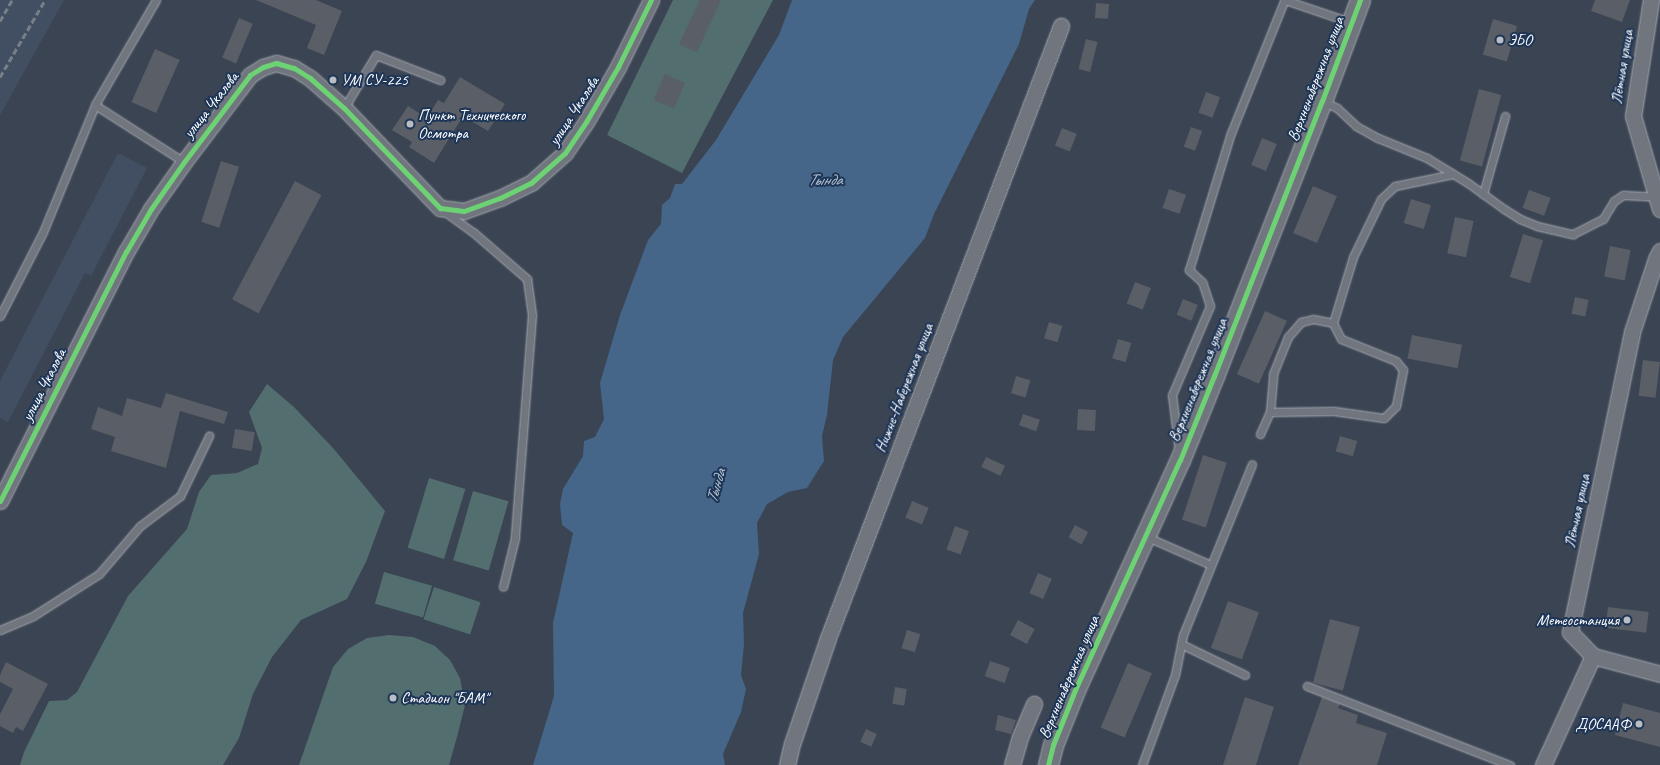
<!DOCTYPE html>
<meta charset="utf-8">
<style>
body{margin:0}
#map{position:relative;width:1660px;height:765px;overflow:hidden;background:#3b4453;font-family:Caveat,sans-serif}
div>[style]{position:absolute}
.built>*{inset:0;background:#424f62}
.green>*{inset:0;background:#526e6e;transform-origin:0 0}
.water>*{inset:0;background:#456688}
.building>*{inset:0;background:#5a5e66;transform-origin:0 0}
.roads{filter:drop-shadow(0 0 1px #a7abb2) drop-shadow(0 0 1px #a7abb2)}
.service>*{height:7px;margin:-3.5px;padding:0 3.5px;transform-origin:3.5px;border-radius:3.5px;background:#70757e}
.minor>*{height:15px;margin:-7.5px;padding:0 7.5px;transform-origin:7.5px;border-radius:7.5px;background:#70757e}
.tertiary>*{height:19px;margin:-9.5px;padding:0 9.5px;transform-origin:9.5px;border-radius:9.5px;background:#70757e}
.rail>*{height:3px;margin-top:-1.5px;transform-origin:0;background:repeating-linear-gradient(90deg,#777e86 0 6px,transparent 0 9px)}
.cycleway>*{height:5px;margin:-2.5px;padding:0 2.5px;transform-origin:2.5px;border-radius:2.5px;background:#6cd273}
.dots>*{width:11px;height:11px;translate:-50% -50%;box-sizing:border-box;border:2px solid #1d3557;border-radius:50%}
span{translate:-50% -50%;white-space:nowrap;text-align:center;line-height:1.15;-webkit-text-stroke:4px #1d3557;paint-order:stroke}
.poi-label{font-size:16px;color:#fff}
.left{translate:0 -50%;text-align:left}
.right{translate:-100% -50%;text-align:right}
.street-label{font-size:16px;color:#fff}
.water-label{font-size:17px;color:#b5c3d1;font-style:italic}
</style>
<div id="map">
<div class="built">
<i style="clip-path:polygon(0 0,64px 0,0 115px)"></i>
<i style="clip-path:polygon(118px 153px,147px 168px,91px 276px,85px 273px,8px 422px,0 418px,0 381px)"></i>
</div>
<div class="green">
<i style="clip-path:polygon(673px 0,773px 0,682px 173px,607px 135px)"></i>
<i style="clip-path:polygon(267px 384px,294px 407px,333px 448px,385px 511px,366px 562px,347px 599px,301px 620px,272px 657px,253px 694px,239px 738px,223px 765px,20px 765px,24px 752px,49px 701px,67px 700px,77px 692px,128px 596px,187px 529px,199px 492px,211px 475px,237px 473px,258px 464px,262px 448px,249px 412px)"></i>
<i style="left:429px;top:478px;width:38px;height:73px;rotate:17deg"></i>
<i style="left:473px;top:491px;width:37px;height:72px;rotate:16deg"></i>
<i style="left:384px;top:572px;width:50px;height:33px;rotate:16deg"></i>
<i style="left:434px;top:587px;width:49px;height:34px;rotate:18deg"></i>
<i style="clip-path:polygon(389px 635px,413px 637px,435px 646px,450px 660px,460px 678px,465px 705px,457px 737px,449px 765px,299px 765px,333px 667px,348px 649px,367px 638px)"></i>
</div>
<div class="water">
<i style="clip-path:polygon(792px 0,1035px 0,1029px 9px,1019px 44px,934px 214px,925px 238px,843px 337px,833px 360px,827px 415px,822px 436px,824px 461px,807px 488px,788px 492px,767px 504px,757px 523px,759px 554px,743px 613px,744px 644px,741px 675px,746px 689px,741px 712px,723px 754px,725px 765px,533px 765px,554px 696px,553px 623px,573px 533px,562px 525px,560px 504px,563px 489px,583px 456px,584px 441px,595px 437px,604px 419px,600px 383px,620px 315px,648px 240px,661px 224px,662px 205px,670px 198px,675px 184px,682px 184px,716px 140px,779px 35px)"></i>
</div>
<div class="building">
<i style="clip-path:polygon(256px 0,316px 0,342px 11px,324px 55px,307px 48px,316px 25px)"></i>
<i style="clip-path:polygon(700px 0,721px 0,697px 52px,679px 44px)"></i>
<i style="clip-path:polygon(1595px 0,1630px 0,1622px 22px,1591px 11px)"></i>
<i style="left:1096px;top:3px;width:13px;height:15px;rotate:4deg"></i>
<i style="left:239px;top:18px;width:15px;height:43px;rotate:23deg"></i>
<i style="left:1493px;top:19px;width:25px;height:37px;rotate:16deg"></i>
<i style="left:1086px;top:39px;width:12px;height:31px;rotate:14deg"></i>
<i style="left:155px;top:49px;width:27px;height:58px;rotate:24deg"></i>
<i style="left:665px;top:74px;width:22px;height:28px;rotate:24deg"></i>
<i style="clip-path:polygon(460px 77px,505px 104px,488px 131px,463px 116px,434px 163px,409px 147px,412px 142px,392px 130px,408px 106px,427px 118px,438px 100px,444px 103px)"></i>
<i style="left:1479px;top:89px;width:23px;height:74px;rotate:15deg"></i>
<i style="left:1206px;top:92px;width:15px;height:22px;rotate:20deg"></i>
<i style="left:1191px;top:127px;width:12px;height:21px;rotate:20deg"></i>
<i style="left:1062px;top:128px;width:16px;height:19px;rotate:22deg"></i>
<i style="left:1262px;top:138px;width:16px;height:29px;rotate:22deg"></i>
<i style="left:221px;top:161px;width:19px;height:64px;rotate:18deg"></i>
<i style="left:295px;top:181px;width:30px;height:134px;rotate:28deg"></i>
<i style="left:1313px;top:186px;width:26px;height:51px;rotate:23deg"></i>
<i style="left:1169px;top:189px;width:18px;height:20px;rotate:19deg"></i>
<i style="left:1529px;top:190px;width:23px;height:19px;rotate:20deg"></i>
<i style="left:1411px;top:199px;width:21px;height:25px;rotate:17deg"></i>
<i style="left:1455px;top:217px;width:19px;height:37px;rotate:12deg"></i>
<i style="left:1523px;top:234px;width:21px;height:45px;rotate:17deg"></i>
<i style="left:1610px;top:246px;width:21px;height:31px;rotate:11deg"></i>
<i style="left:1135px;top:282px;width:17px;height:23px;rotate:21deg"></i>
<i style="left:1575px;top:297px;width:14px;height:17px;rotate:12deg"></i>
<i style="left:1183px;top:299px;width:16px;height:17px;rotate:22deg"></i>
<i style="left:1265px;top:311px;width:24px;height:69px;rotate:24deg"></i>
<i style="left:1049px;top:322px;width:14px;height:17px;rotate:17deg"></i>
<i style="left:1412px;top:335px;width:51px;height:24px;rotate:11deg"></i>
<i style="left:1118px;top:339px;width:14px;height:20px;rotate:17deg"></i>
<i style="left:1643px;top:360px;width:17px;height:36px;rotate:7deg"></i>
<i style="left:1016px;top:376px;width:15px;height:18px;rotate:16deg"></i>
<i style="clip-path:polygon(166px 393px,228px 412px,224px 424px,180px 411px,166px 468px,111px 451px,115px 437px,91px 429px,98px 407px,122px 416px,127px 398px,161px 408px)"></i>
<i style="left:1078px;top:409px;width:18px;height:21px;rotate:3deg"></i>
<i style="left:1023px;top:414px;width:18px;height:12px;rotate:19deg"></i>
<i style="left:235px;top:429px;width:20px;height:19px;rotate:9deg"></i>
<i style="left:1340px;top:436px;width:18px;height:16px;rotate:16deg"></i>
<i style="left:1203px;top:455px;width:25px;height:68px;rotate:18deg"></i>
<i style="left:986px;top:457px;width:21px;height:11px;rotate:25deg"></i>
<i style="left:912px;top:501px;width:18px;height:18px;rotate:22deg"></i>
<i style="left:1075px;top:525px;width:15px;height:14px;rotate:28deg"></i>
<i style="left:955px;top:526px;width:15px;height:25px;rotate:20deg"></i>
<i style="left:1038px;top:573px;width:15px;height:22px;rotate:23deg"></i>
<i style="left:1228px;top:601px;width:33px;height:50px;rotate:20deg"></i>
<i style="left:1608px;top:607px;width:41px;height:21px;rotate:7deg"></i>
<i style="left:1330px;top:619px;width:31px;height:66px;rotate:15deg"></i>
<i style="left:1018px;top:620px;width:19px;height:17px;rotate:28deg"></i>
<i style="left:907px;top:630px;width:14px;height:19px;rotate:17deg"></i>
<i style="left:990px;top:661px;width:21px;height:16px;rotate:19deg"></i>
<i style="clip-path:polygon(6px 662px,48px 684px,23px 731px,16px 727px,13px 733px,0 726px,0 714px,13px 689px,0 682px,0 675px)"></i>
<i style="left:1128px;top:663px;width:26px;height:70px;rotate:23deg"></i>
<i style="left:895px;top:687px;width:12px;height:17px;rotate:9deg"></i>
<i style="clip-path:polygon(1245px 697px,1274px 707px,1256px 765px,1223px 765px)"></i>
<i style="clip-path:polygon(1322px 697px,1340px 704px,1338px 708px,1358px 715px,1356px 723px,1387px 733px,1377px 765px,1298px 765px)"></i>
<i style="clip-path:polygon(1623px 703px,1660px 713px,1660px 747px,1615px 735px)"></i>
<i style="clip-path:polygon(998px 715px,1016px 720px,1011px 734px,995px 730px)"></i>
<i style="left:866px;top:729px;width:12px;height:14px;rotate:24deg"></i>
</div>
<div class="roads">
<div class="service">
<i style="left:156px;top:0;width:121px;rotate:120.2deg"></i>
<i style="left:95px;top:105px;width:106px;rotate:32.6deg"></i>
<i style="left:1285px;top:0;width:69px;rotate:18.7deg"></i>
<i style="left:1322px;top:101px;width:17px;rotate:25deg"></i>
<i style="left:1337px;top:108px;width:26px;rotate:43deg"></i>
<i style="left:1356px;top:126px;width:25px;rotate:29deg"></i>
<i style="left:1378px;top:138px;width:53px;rotate:22.2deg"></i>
<i style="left:1427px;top:158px;width:48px;rotate:31.4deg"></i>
<i style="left:1468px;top:183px;width:44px;rotate:35.8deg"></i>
<i style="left:1504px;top:209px;width:19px;rotate:32deg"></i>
<i style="left:1520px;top:219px;width:18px;rotate:22deg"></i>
<i style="left:1537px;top:226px;width:37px;rotate:13deg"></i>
<i style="left:1573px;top:234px;width:34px;rotate:-27deg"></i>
<i style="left:1603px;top:219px;width:21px;rotate:-59deg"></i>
<i style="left:1614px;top:201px;width:11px;rotate:-34deg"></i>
<i style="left:1623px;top:195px;width:34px;rotate:3deg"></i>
<i style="left:344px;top:108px;width:62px;rotate:-58.9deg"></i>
<i style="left:376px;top:55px;width:69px;rotate:21.3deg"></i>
<i style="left:1483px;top:194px;width:81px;rotate:-74.2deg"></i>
<i style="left:445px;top:212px;width:34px;rotate:36deg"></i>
<i style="left:473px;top:232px;width:72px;rotate:41deg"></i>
<i style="left:527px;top:279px;width:36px;rotate:82deg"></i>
<i style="left:532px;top:315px;width:224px;rotate:94.4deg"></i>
<i style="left:515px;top:538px;width:50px;rotate:103.8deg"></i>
<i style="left:0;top:316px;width:94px;rotate:-62.9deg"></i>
<i style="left:43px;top:232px;width:137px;rotate:-67.7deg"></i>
<i style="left:1270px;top:412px;width:64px;rotate:-0.9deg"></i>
<i style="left:1334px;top:411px;width:50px;rotate:8deg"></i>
<i style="left:1384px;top:418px;width:17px;rotate:-45deg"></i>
<i style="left:1396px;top:406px;width:37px;rotate:-79deg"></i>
<i style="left:1403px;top:370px;width:11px;rotate:-128deg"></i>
<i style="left:1396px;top:361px;width:59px;rotate:-158.2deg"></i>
<i style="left:1341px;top:339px;width:18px;rotate:-117deg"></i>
<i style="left:1333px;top:323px;width:69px;rotate:-73.1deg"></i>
<i style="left:1353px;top:257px;width:64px;rotate:-64.2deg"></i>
<i style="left:1381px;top:199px;width:19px;rotate:-43deg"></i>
<i style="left:1395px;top:186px;width:59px;rotate:-11.7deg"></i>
<i style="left:1260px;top:434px;width:24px;rotate:-66deg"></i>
<i style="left:1270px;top:412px;width:38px;rotate:-85deg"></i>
<i style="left:1273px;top:374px;width:40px;rotate:-68deg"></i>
<i style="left:1288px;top:337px;width:20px;rotate:-49deg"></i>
<i style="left:1301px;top:322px;width:12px;rotate:-14deg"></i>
<i style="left:1313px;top:319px;width:20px;rotate:11deg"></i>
<i style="left:1179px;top:451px;width:56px;rotate:-97.1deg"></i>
<i style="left:1172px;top:395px;width:97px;rotate:-66.9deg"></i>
<i style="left:1210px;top:306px;width:25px;rotate:-108deg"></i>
<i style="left:1202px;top:282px;width:18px;rotate:-137deg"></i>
<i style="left:1189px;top:270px;width:143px;rotate:-73deg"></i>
<i style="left:1231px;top:133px;width:142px;rotate:-68.1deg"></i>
<i style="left:1145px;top:536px;width:72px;rotate:23.7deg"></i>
<i style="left:0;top:630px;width:36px;rotate:-23deg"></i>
<i style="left:33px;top:616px;width:78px;rotate:-32.5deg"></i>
<i style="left:99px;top:574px;width:63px;rotate:-49.5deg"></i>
<i style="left:140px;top:526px;width:50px;rotate:-36.9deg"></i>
<i style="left:180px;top:496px;width:67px;rotate:-64.2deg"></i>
<i style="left:1181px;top:644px;width:71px;rotate:25.8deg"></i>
<i style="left:1307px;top:686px;width:218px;rotate:21.3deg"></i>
<i style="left:1142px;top:765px;width:96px;rotate:-69.9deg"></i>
<i style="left:1175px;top:675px;width:41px;rotate:-78.7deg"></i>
<i style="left:1183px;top:635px;width:184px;rotate:-68deg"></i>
</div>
<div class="minor">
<i style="left:1651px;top:0;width:117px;rotate:98.8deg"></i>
<i style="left:1633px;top:116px;width:97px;rotate:73.8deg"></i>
<i style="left:0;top:501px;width:279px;rotate:-63.2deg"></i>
<i style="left:126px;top:252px;width:50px;rotate:-59.8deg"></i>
<i style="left:151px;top:209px;width:57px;rotate:-54.9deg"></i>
<i style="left:184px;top:162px;width:109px;rotate:-52.8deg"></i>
<i style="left:250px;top:75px;width:15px;rotate:-32deg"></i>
<i style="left:263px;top:67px;width:14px;rotate:-17deg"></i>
<i style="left:276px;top:63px;width:19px;rotate:16deg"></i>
<i style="left:294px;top:68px;width:19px;rotate:32deg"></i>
<i style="left:310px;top:78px;width:45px;rotate:41.4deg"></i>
<i style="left:344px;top:108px;width:139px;rotate:46.2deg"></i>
<i style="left:440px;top:208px;width:24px;rotate:7deg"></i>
<i style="left:464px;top:211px;width:38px;rotate:-20deg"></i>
<i style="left:500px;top:198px;width:34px;rotate:-26deg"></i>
<i style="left:531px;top:183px;width:45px;rotate:-41.4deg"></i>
<i style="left:565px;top:153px;width:37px;rotate:-56deg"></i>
<i style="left:586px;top:122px;width:64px;rotate:-59.8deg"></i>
<i style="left:618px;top:67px;width:75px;rotate:-63.8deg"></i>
<i style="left:1593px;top:656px;width:33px;rotate:-134deg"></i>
<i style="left:1570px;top:632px;width:306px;rotate:-78.3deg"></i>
<i style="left:1632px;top:332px;width:77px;rotate:-71.8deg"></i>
<i style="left:1656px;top:259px;width:9px;rotate:-63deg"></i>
<i style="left:1593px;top:656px;width:69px;rotate:15deg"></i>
<i style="left:787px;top:765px;width:22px;rotate:-77deg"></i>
<i style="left:792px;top:744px;width:112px;rotate:-71.2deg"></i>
<i style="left:828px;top:638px;width:655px;rotate:-69.16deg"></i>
<i style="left:1012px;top:765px;width:29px;rotate:-74deg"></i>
<i style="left:1020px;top:737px;width:36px;rotate:-67deg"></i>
<i style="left:1543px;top:765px;width:120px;rotate:-65.4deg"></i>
</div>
<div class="tertiary">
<i style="left:1048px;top:765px;width:21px;rotate:-76deg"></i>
<i style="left:1053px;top:745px;width:59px;rotate:-68.2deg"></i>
<i style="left:1075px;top:690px;width:253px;rotate:-65.5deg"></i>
<i style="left:1180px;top:460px;width:91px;rotate:-68deg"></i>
<i style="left:1214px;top:376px;width:295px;rotate:-68.6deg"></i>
<i style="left:1322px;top:101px;width:108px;rotate:-69.4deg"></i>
</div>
</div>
<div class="rail">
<i style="left:0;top:21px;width:24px;rotate:-60deg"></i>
<i style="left:0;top:77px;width:89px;rotate:-59.7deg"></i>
</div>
<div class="cycleway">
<i style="left:0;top:501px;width:279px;rotate:-63.2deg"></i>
<i style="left:126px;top:252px;width:50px;rotate:-59.8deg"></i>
<i style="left:151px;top:209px;width:57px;rotate:-54.9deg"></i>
<i style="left:184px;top:162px;width:109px;rotate:-52.8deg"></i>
<i style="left:250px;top:75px;width:15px;rotate:-32deg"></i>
<i style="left:263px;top:67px;width:14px;rotate:-17deg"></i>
<i style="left:276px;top:63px;width:19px;rotate:16deg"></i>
<i style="left:294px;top:68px;width:19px;rotate:32deg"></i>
<i style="left:310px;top:78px;width:45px;rotate:41.4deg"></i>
<i style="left:344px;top:108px;width:139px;rotate:46.2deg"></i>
<i style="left:440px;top:208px;width:24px;rotate:7deg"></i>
<i style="left:464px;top:211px;width:38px;rotate:-20deg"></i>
<i style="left:500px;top:198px;width:34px;rotate:-26deg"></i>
<i style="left:531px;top:183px;width:45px;rotate:-41.4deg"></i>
<i style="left:565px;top:153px;width:37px;rotate:-56deg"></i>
<i style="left:586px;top:122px;width:64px;rotate:-59.8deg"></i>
<i style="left:618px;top:67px;width:75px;rotate:-63.8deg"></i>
<i style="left:1048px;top:765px;width:21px;rotate:-76deg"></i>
<i style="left:1053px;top:745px;width:59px;rotate:-68.2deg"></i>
<i style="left:1075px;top:690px;width:253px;rotate:-65.5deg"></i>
<i style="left:1180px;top:460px;width:91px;rotate:-68deg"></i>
<i style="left:1214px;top:376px;width:295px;rotate:-68.6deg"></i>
<i style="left:1322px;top:101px;width:108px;rotate:-69.4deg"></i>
</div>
<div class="dots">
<i style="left:1500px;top:40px;background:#babec3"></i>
<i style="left:333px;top:80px;background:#babec3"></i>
<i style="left:410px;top:124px;background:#babec3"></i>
<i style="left:1627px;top:620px;background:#babec3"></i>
<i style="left:393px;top:698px;background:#babec3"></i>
<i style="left:1639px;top:724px;background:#babec3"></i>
</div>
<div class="poi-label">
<span class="left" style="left:1508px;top:40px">ЭБО</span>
<span class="left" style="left:341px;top:80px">УМ СУ-225</span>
<span class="left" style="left:418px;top:124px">Пункт Технического<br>Осмотра</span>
<span class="right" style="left:1619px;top:620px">Метеостанция</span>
<span class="left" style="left:401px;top:698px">Стадион "БАМ"</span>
<span class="right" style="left:1631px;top:724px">ДОСААФ</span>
</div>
<div class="street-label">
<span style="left:1622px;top:67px;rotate:-81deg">Лётная улица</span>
<span style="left:1316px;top:79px;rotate:-69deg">Верхненабережная улица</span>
<span style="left:211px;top:105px;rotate:-52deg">улица Чкалова</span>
<span style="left:574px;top:111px;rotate:-57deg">улица Чкалова</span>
<span style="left:1198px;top:380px;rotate:-68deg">Верхненабережная улица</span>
<span style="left:44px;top:385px;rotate:-63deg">улица Чкалова</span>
<span style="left:904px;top:388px;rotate:-69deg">Нижне-Набережная улица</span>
<span style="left:1577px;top:511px;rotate:-78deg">Лётная улица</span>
<span style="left:1069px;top:677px;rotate:-67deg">Верхненабережная улица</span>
</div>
<div class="water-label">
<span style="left:825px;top:180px">Тында</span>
<span style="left:716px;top:486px;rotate:-74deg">Тында</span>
</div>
</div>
